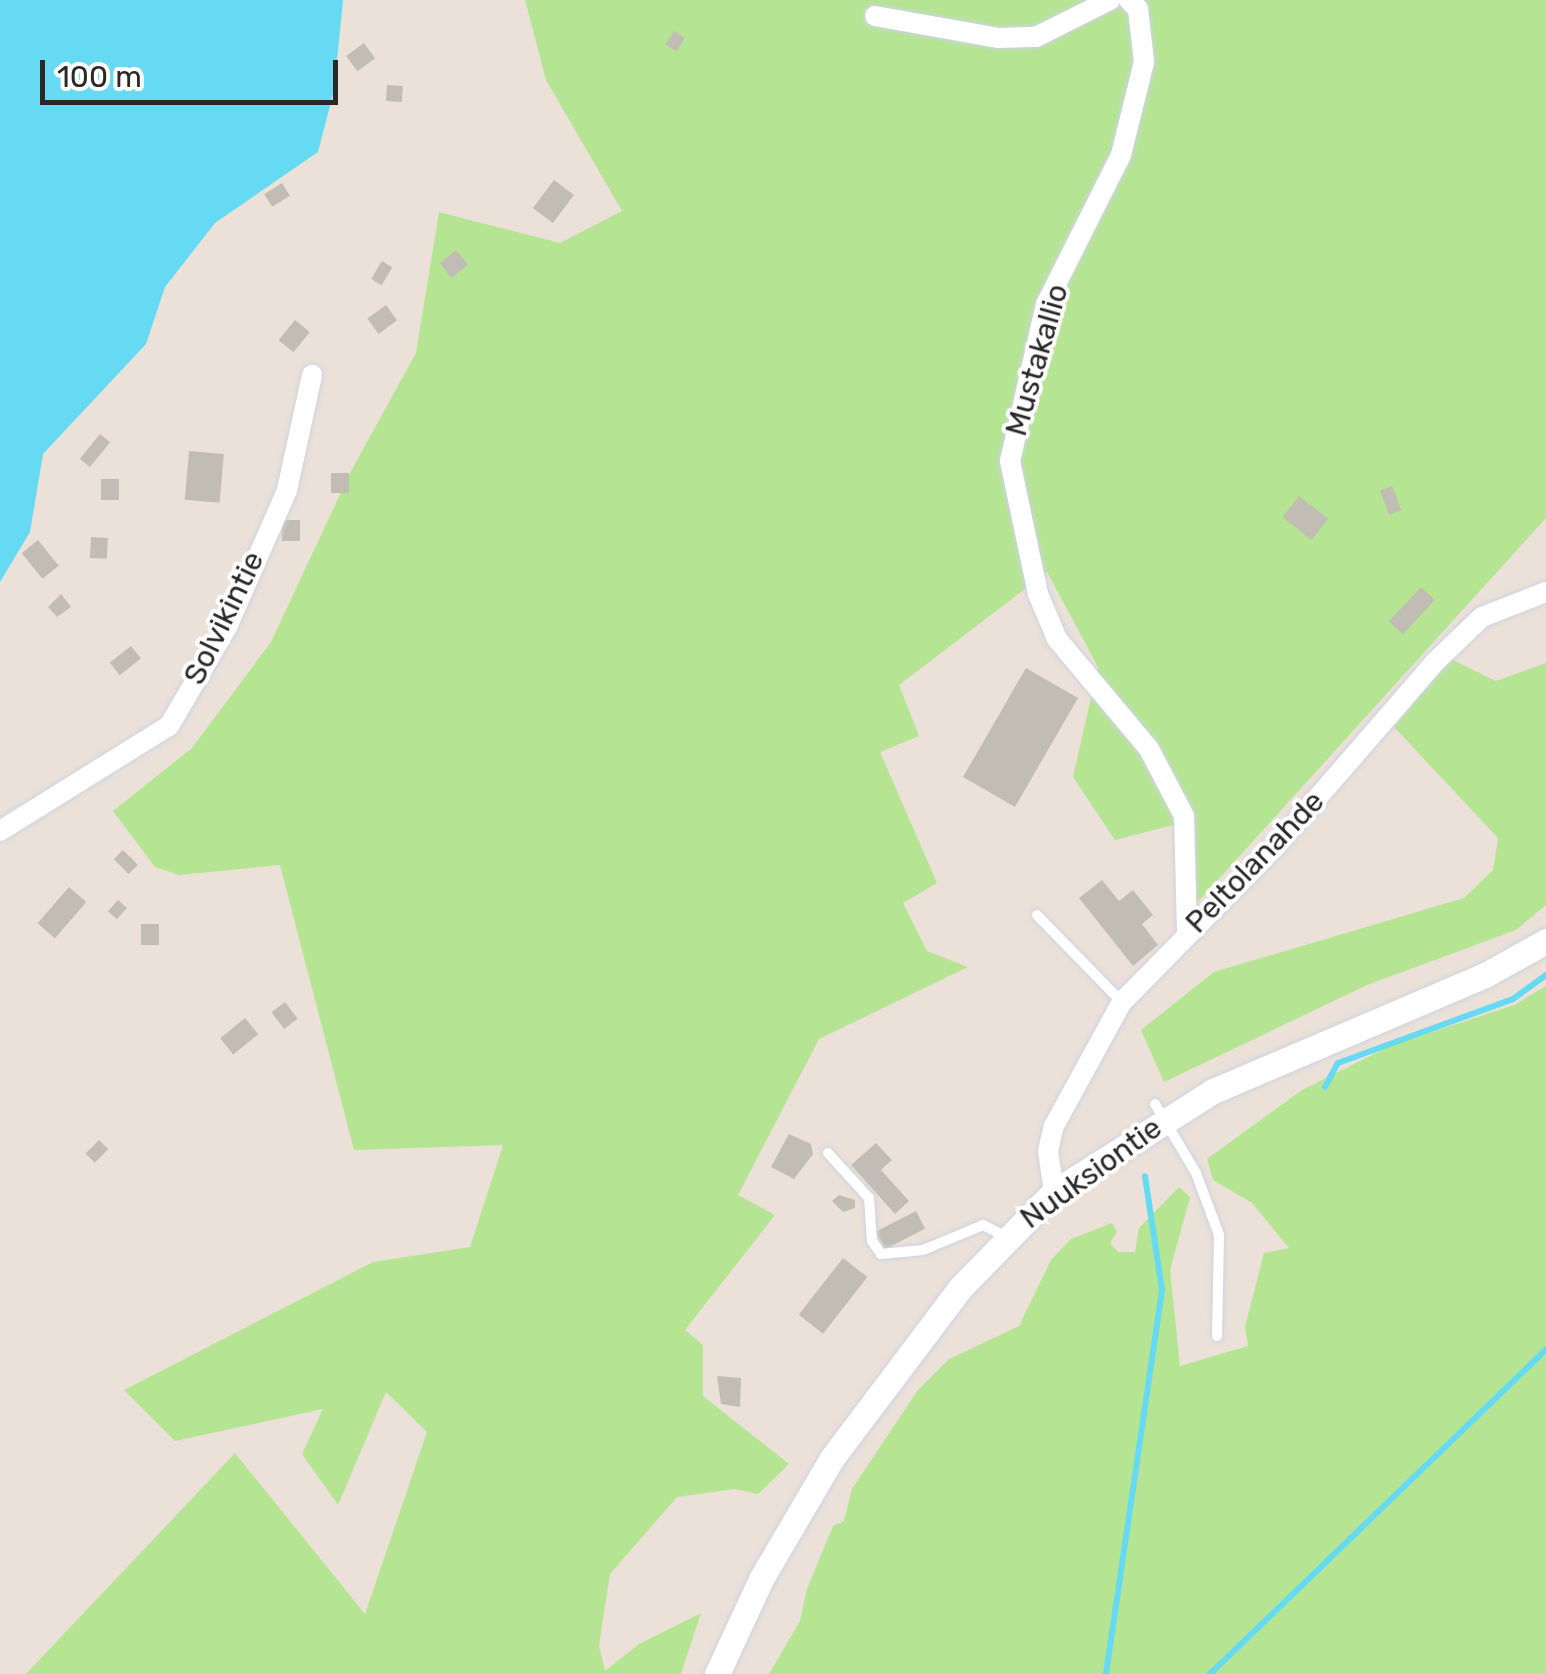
<!DOCTYPE html>
<style>
body{margin:0}
#map{position:relative;width:1546px;height:1674px;overflow:hidden;background:#ebe1d8;font-family:Rubik,sans-serif}
div>[style]{position:absolute}
.green>*{inset:0;background:#b5e592}
.water>*{inset:0;background:#66daf3}
.stream>*{height:6px;margin:-3px;padding:0 3px;transform-origin:3px;border-radius:3px;background:#66daf3}
.building>*{inset:0;background:#c2bdb4;transform-origin:0 0}
.roads{filter:drop-shadow(0 0 2px #ced3e2) drop-shadow(0 0 2px #ced3e2)}
.service>*{height:10px;margin:-5px;padding:0 5px;transform-origin:5px;border-radius:5px;background:#fff}
.minor>*{height:20px;margin:-10px;padding:0 10px;transform-origin:10px;border-radius:10px;background:#fff}
.tertiary>*{height:25px;margin:-12.5px;padding:0 12.5px;transform-origin:12.5px;border-radius:12.5px;background:#fff}
span{translate:-50% -50%;white-space:nowrap;text-align:center;line-height:1.15;-webkit-text-stroke:8px #fff;paint-order:stroke}
.street-label{font-size:30px;color:#282828}
.scale{position:absolute;left:40px;top:60px;width:298px;height:45px;box-sizing:border-box;border:5px solid #282828;border-top:0;padding-left:12px;font-size:30px;line-height:35px;white-space:nowrap;color:#282828;-webkit-text-stroke:8px #fff;paint-order:stroke}
</style>
<div id="map">
<div class="green">
<i style="clip-path:polygon(525px 0,1546px 0,1546px 518px,1178px 924px,1173px 825px,1115px 840px,1073px 777px,1098px 667px,1047px 572px,899px 685px,919px 736px,880px 752px,937px 883px,903px 903px,927px 951px,968px 967px,819px 1039px,738px 1195px,775px 1215px,685px 1330px,703px 1345px,703px 1396px,789px 1464px,758px 1494px,735px 1489px,677px 1497px,610px 1574px,599px 1646px,605px 1671px,639px 1644px,701px 1613px,681px 1674px,26px 1674px,235px 1453px,365px 1614px,427px 1432px,386px 1392px,338px 1505px,302px 1454px,323px 1409px,175px 1441px,124px 1390px,373px 1262px,470px 1247px,503px 1145px,354px 1150px,280px 865px,179px 875px,155px 867px,113px 811px,192px 748px,271px 642px,351px 471px,416px 353px,439px 212px,560px 243px,622px 211px,546px 80px)"></i>
<i style="clip-path:polygon(1449px 658px,1496px 681px,1546px 663px,1546px 905px,1516px 930px,1367px 985px,1164px 1082px,1141px 1030px,1214px 972px,1464px 898px,1493px 870px,1498px 838px,1394px 727px)"></i>
<i style="clip-path:polygon(1546px 986px,1546px 1674px,769px 1674px,800px 1621px,807px 1589px,833px 1526px,844px 1521px,852px 1489px,918px 1390px,949px 1359px,1019px 1326px,1051px 1260px,1071px 1239px,1112px 1223px,1117px 1232px,1110px 1243px,1118px 1252px,1135px 1252px,1139px 1228px,1179px 1187px,1190px 1197px,1170px 1270px,1180px 1366px,1248px 1346px,1245px 1327px,1264px 1253px,1289px 1248px,1252px 1203px,1213px 1180px,1207px 1159px,1302px 1090px,1390px 1046px,1514px 1005px)"></i>
</div>
<div class="water">
<i style="clip-path:polygon(0 0,343px 0,334px 90px,318px 152px,215px 223px,165px 287px,146px 344px,43px 454px,30px 532px,0 582px)"></i>
</div>
<div class="stream">
<i style="left:1325px;top:1087px;width:27px;rotate:-62deg"></i>
<i style="left:1338px;top:1063px;width:186px;rotate:-20.1deg"></i>
<i style="left:1513px;top:999px;width:41px;rotate:-36deg"></i>
<i style="left:1106px;top:1674px;width:388px;rotate:-81.7deg"></i>
<i style="left:1162px;top:1290px;width:115px;rotate:-98.5deg"></i>
<i style="left:1210px;top:1674px;width:467px;rotate:-44deg"></i>
</div>
<div class="building">
<i style="left:674px;top:31px;width:13px;height:16px;rotate:32deg"></i>
<i style="left:364px;top:43px;width:19px;height:22px;rotate:54deg"></i>
<i style="left:387px;top:85px;width:16px;height:16px;rotate:4deg"></i>
<i style="left:554px;top:180px;width:25px;height:35px;rotate:37deg"></i>
<i style="left:282px;top:183px;width:15px;height:21px;rotate:58deg"></i>
<i style="left:456px;top:250px;width:19px;height:21px;rotate:51deg"></i>
<i style="left:382px;top:261px;width:12px;height:21px;rotate:31deg"></i>
<i style="left:386px;top:305px;width:19px;height:23px;rotate:54deg"></i>
<i style="left:295px;top:320px;width:19px;height:26px;rotate:39deg"></i>
<i style="left:100px;top:434px;width:13px;height:32px;rotate:39deg"></i>
<i style="left:189px;top:451px;width:35px;height:49px;rotate:5deg"></i>
<i style="left:331px;top:473px;width:18px;height:20px"></i>
<i style="left:101px;top:479px;width:18px;height:21px"></i>
<i style="left:1392px;top:486px;width:26px;height:13px;rotate:69deg"></i>
<i style="left:1299px;top:496px;width:37px;height:27px;rotate:38deg"></i>
<i style="left:282px;top:520px;width:18px;height:21px"></i>
<i style="left:91px;top:537px;width:17px;height:21px;rotate:3deg"></i>
<i style="left:38px;top:540px;width:33px;height:21px;rotate:51deg"></i>
<i style="left:1421px;top:587px;width:19px;height:47px;rotate:43deg"></i>
<i style="clip-path:polygon(61px 594px,71px 607px,57px 617px,48px 607px)"></i>
<i style="left:131px;top:646px;width:16px;height:27px;rotate:52deg"></i>
<i style="left:1026px;top:668px;width:60px;height:126px;rotate:30deg"></i>
<i style="left:123px;top:850px;width:21px;height:13px;rotate:45deg"></i>
<i style="clip-path:polygon(1102px 880px,1119px 901px,1133px 890px,1153px 915px,1142px 924px,1158px 945px,1133px 966px,1079px 898px)"></i>
<i style="left:69px;top:887px;width:23px;height:48px;rotate:41deg"></i>
<i style="left:118px;top:900px;width:12px;height:15px;rotate:42deg"></i>
<i style="left:141px;top:924px;width:18px;height:21px"></i>
<i style="left:285px;top:1002px;width:21px;height:17px;rotate:53deg"></i>
<i style="left:245px;top:1018px;width:21px;height:32px;rotate:51deg"></i>
<i style="clip-path:polygon(789px 1134px,811px 1144px,813px 1154px,794px 1179px,771px 1167px)"></i>
<i style="left:99px;top:1140px;width:13px;height:19px;rotate:45deg"></i>
<i style="clip-path:polygon(876px 1143px,892px 1160px,881px 1170px,909px 1201px,895px 1214px,851px 1165px)"></i>
<i style="clip-path:polygon(839px 1195px,855px 1200px,855px 1208px,843px 1212px,832px 1201px)"></i>
<i style="left:916px;top:1211px;width:20px;height:45px;rotate:63deg"></i>
<i style="left:843px;top:1258px;width:31px;height:72px;rotate:38deg"></i>
<i style="clip-path:polygon(717px 1376px,741px 1378px,740px 1407px,721px 1404px)"></i>
</div>
<div class="roads">
<div class="service">
<i style="left:1037px;top:915px;width:122px;rotate:45.7deg"></i>
<i style="left:1155px;top:1104px;width:80px;rotate:59.3deg"></i>
<i style="left:1196px;top:1173px;width:66px;rotate:69.6deg"></i>
<i style="left:1219px;top:1235px;width:101px;rotate:91.1deg"></i>
<i style="left:828px;top:1153px;width:61px;rotate:47.7deg"></i>
<i style="left:869px;top:1198px;width:43px;rotate:86deg"></i>
<i style="left:872px;top:1241px;width:16px;rotate:55deg"></i>
<i style="left:881px;top:1254px;width:42px;rotate:-5.4deg"></i>
<i style="left:923px;top:1250px;width:65px;rotate:-22.6deg"></i>
<i style="left:983px;top:1225px;width:27px;rotate:27deg"></i>
</div>
<div class="minor">
<i style="left:1129px;top:0;width:13px;rotate:45deg"></i>
<i style="left:1138px;top:9px;width:53px;rotate:83.5deg"></i>
<i style="left:1144px;top:62px;width:96px;rotate:103.9deg"></i>
<i style="left:1121px;top:155px;width:167px;rotate:116.7deg"></i>
<i style="left:1046px;top:304px;width:161px;rotate:102.9deg"></i>
<i style="left:1010px;top:461px;width:136px;rotate:78.1deg"></i>
<i style="left:1038px;top:594px;width:49px;rotate:67.1deg"></i>
<i style="left:1057px;top:639px;width:143px;rotate:50.1deg"></i>
<i style="left:1149px;top:749px;width:76px;rotate:62.4deg"></i>
<i style="left:1184px;top:816px;width:117px;rotate:88.5deg"></i>
<i style="left:875px;top:16px;width:126px;rotate:10.1deg"></i>
<i style="left:999px;top:38px;width:37px;rotate:-2deg"></i>
<i style="left:1036px;top:37px;width:83px;rotate:-26.6deg"></i>
<i style="left:0;top:831px;width:199px;rotate:-31.9deg"></i>
<i style="left:169px;top:726px;width:115px;rotate:-59.6deg"></i>
<i style="left:227px;top:627px;width:150px;rotate:-66.3deg"></i>
<i style="left:287px;top:490px;width:118px;rotate:-77.7deg"></i>
<i style="left:1054px;top:1192px;width:41px;rotate:-98.3deg"></i>
<i style="left:1048px;top:1151px;width:26px;rotate:-77deg"></i>
<i style="left:1054px;top:1126px;width:141px;rotate:-61.3deg"></i>
<i style="left:1122px;top:1002px;width:216px;rotate:-45.4deg"></i>
<i style="left:1274px;top:848px;width:245px;rotate:-49.1deg"></i>
<i style="left:1434px;top:663px;width:66px;rotate:-43.8deg"></i>
<i style="left:1482px;top:617px;width:69px;rotate:-21.3deg"></i>
</div>
<div class="tertiary">
<i style="left:717px;top:1674px;width:105px;rotate:-65.1deg"></i>
<i style="left:761px;top:1579px;width:140px;rotate:-59.6deg"></i>
<i style="left:832px;top:1458px;width:213px;rotate:-53deg"></i>
<i style="left:960px;top:1288px;width:134px;rotate:-45.6deg"></i>
<i style="left:1054px;top:1192px;width:188px;rotate:-32.4deg"></i>
<i style="left:1213px;top:1091px;width:296px;rotate:-23.1deg"></i>
<i style="left:1485px;top:975px;width:70px;rotate:-29.1deg"></i>
</div>
</div>
<div class="street-label">
<span style="left:1037px;top:360px;rotate:-74deg">Mustakallio</span>
<span style="left:224px;top:618px;rotate:-64deg">Solvikintie</span>
<span style="left:1255px;top:862px;rotate:-46deg">Peltolanahde</span>
<span style="left:1091px;top:1173px;rotate:-36deg">Nuuksiontie</span>
</div>
<div class="scale">100 m</div>
</div>
